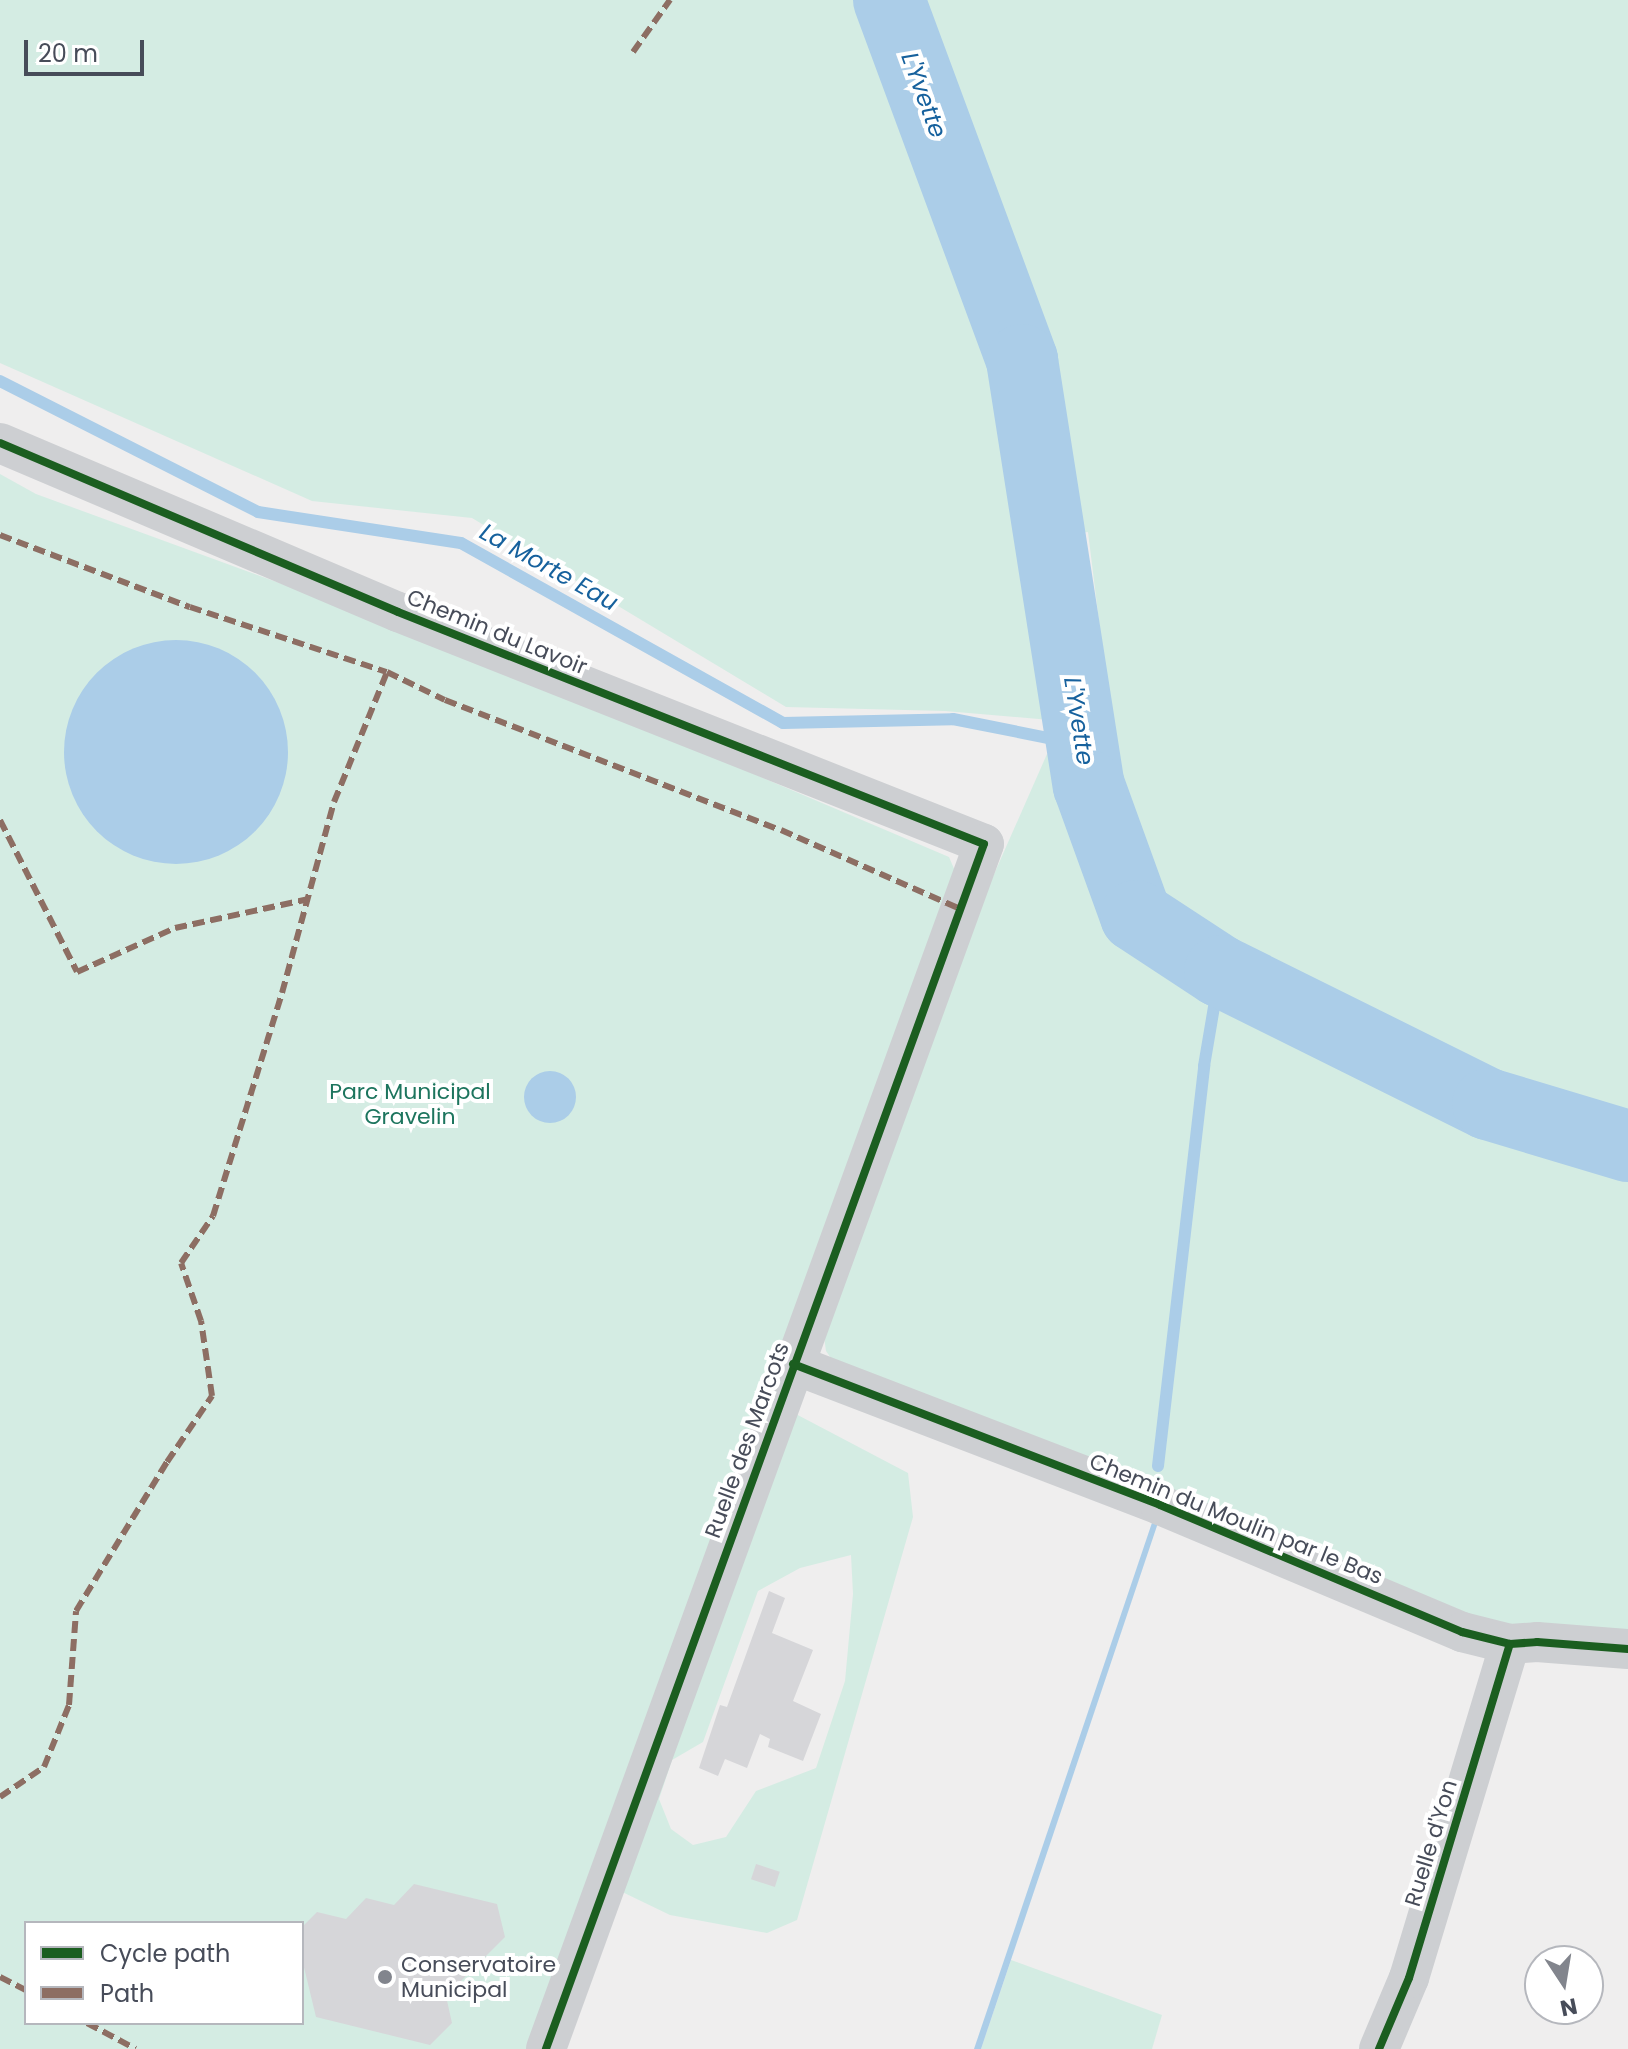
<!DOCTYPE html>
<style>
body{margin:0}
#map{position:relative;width:1628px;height:2049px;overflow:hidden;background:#efeeee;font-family:Poppins,sans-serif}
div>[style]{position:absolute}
.green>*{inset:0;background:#d4ece3}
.water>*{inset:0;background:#abcde8}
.round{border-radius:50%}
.stream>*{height:12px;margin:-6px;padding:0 6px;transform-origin:6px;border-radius:6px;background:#abcde8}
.river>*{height:72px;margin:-36px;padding:0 36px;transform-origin:36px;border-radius:36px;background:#abcde8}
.building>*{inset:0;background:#d6d6d9;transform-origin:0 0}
.minor>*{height:40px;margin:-20px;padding:0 20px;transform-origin:20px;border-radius:20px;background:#cdcfd2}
.quiet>*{height:6px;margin-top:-3px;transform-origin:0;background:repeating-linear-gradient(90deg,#8d6e63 0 12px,transparent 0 18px)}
.cycleway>*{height:8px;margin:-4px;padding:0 4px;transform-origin:4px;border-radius:4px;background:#1b5e20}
.dots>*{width:22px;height:22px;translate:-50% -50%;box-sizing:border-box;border:4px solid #fff;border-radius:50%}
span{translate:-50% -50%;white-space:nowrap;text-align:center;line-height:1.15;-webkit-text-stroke:8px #fff;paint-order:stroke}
.street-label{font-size:22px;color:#474c59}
.park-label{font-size:22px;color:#1d755e}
.poi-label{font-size:22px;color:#474c59}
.left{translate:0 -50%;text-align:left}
.water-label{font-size:24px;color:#16619d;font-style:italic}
.legend{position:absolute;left:24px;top:1921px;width:280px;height:104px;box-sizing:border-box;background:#fff;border:2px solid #b5b7bd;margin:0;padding:10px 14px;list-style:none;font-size:24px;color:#474c59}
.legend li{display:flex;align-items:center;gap:16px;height:40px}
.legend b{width:40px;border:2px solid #b5b7bd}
.north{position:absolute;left:1524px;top:1945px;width:80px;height:80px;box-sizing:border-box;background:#fff;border:2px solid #b5b7bd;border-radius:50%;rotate:168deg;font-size:22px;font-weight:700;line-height:32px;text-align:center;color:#474c59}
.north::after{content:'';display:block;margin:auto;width:28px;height:36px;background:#82858d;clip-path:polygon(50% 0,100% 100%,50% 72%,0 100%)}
.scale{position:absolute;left:24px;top:40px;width:120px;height:36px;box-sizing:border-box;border:4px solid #474c59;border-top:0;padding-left:10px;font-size:24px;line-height:28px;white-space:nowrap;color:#474c59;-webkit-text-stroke:6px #fff;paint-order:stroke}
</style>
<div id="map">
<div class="green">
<i style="clip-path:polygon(0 0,1628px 0,1628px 1115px,1409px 1047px,1235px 963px,1186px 932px,1153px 885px,1119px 783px,1088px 532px,1029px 538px,1050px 720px,945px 711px,786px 707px,472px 518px,312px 501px,0 363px)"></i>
<i style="clip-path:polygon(evenodd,0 474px,36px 494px,460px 649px,949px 857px,961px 885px,792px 1412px,908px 1473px,913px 1517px,797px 1920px,767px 1933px,670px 1915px,614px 1888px,586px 1905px,553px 1972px,538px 2049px,0 2049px,0 474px,851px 1555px,853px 1594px,845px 1681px,816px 1768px,756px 1791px,726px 1837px,693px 1845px,671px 1829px,659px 1799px,672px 1760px,703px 1742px,758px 1591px,800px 1568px,851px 1555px,0 474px,26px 1923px,302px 1923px,302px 2023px,26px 2023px,26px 1923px)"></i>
<i style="clip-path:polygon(1047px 754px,1066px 759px,1123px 933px,1488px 1104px,1628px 1146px,1628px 1637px,1455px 1620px,835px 1364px,826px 1351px,823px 1330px,962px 947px)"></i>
<i style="clip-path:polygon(1011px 1960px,1162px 2015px,1152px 2049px,981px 2049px)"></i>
</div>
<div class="water">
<i class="round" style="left:64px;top:640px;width:224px;height:224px"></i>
<i class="round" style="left:524px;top:1071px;width:52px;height:52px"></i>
<i style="clip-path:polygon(1158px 1505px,1163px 1508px,981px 2049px,974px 2049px)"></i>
</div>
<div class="stream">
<i style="left:0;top:381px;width:289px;rotate:26.9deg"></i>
<i style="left:258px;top:512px;width:205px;rotate:8.7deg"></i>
<i style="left:461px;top:543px;width:369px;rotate:29.2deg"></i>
<i style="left:783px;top:723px;width:170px;rotate:-1.3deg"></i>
<i style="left:953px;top:719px;width:133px;rotate:11.3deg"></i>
<i style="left:1158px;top:1466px;width:403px;rotate:-83.4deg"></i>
<i style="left:1204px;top:1066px;width:96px;rotate:-80.4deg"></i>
</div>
<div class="river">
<i style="left:889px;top:0;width:384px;rotate:69.7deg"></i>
<i style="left:1022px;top:360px;width:431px;rotate:81.1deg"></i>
<i style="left:1089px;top:786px;width:138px;rotate:70.1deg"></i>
<i style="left:1136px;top:916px;width:100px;rotate:33.2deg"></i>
<i style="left:1220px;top:971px;width:299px;rotate:26.4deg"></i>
<i style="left:1488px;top:1104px;width:146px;rotate:16.7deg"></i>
</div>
<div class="building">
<i style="clip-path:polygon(769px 1591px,785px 1598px,772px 1633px,813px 1650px,793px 1701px,821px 1714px,803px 1761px,768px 1747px,770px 1739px,760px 1734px,747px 1768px,725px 1759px,718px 1776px,699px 1768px,720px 1705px,727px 1707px)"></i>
<i style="left:756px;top:1864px;width:25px;height:16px;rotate:18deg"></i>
<i style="clip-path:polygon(414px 1884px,497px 1904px,505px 1937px,446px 1996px,452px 2023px,430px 2045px,316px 2017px,302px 1959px,302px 1927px,317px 1912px,346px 1919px,366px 1898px,394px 1905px)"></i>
</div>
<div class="minor">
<i style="left:0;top:443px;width:432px;rotate:23deg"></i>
<i style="left:398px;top:612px;width:630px;rotate:21.6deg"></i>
<i style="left:984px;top:844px;width:1282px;rotate:109.98deg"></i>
<i style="left:793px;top:1364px;width:393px;rotate:21deg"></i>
<i style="left:1160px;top:1505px;width:328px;rotate:22.8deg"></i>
<i style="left:1462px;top:1632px;width:49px;rotate:14deg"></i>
<i style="left:1510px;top:1644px;width:27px;rotate:-4deg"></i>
<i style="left:1537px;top:1642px;width:91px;rotate:4.4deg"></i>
<i style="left:1379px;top:2049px;width:77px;rotate:-67.1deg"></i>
<i style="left:1409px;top:1978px;width:349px;rotate:-73.2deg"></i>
</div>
<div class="quiet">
<i style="left:633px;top:52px;width:64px;rotate:-54.6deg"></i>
<i style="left:0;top:535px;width:203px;rotate:20.8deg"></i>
<i style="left:190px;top:607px;width:207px;rotate:18.3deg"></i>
<i style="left:387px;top:672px;width:64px;rotate:25.8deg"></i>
<i style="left:445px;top:700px;width:360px;rotate:21.2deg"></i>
<i style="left:781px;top:830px;width:196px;rotate:23.8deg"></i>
<i style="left:0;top:820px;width:170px;rotate:63.1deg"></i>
<i style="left:77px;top:972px;width:107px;rotate:-24.2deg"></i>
<i style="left:175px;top:928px;width:137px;rotate:-12.2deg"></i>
<i style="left:0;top:1797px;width:53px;rotate:-34.3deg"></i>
<i style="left:44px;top:1767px;width:67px;rotate:-68deg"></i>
<i style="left:69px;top:1705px;width:94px;rotate:-85.7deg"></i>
<i style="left:76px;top:1611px;width:175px;rotate:-58.6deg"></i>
<i style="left:167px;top:1462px;width:80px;rotate:-55.7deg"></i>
<i style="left:212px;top:1396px;width:76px;rotate:-98.3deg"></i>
<i style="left:201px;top:1321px;width:61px;rotate:-109deg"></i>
<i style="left:181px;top:1263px;width:57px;rotate:-55.8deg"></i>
<i style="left:213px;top:1216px;width:233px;rotate:-72.8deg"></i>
<i style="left:282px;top:993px;width:198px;rotate:-74.8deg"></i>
<i style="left:334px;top:802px;width:140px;rotate:-67.8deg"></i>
<i style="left:0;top:1977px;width:29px;rotate:27deg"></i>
<i style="left:87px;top:2023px;width:55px;rotate:28deg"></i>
</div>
<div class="cycleway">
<i style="left:0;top:443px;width:432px;rotate:23deg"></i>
<i style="left:398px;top:612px;width:630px;rotate:21.6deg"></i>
<i style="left:984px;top:844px;width:1282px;rotate:109.98deg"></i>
<i style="left:793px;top:1364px;width:393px;rotate:21deg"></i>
<i style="left:1160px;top:1505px;width:328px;rotate:22.8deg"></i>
<i style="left:1462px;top:1632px;width:49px;rotate:14deg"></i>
<i style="left:1510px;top:1644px;width:27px;rotate:-4deg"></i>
<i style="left:1537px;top:1642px;width:91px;rotate:4.4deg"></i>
<i style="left:1379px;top:2049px;width:77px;rotate:-67.1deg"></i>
<i style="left:1409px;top:1978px;width:349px;rotate:-73.2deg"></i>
</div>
<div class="dots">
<i style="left:385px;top:1977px;background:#82858d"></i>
</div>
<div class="street-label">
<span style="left:497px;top:632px;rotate:22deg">Chemin du Lavoir</span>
<span style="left:747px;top:1440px;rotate:-70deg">Ruelle des Marcots</span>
<span style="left:1236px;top:1519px;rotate:22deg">Chemin du Moulin par le Bas</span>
<span style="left:1431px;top:1843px;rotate:-73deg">Ruelle d'Yon</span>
</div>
<div class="park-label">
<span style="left:410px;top:1104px">Parc Municipal<br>Gravelin</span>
</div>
<div class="poi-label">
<span class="left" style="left:401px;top:1977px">Conservatoire<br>Municipal</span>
</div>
<div class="water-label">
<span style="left:924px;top:95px;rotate:70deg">L'Yvette</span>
<span style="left:549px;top:567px;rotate:29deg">La Morte Eau</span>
<span style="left:1079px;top:721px;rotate:81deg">L'Yvette</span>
</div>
<ul class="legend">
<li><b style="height:10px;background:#1b5e20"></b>Cycle path</li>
<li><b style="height:10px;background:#8d6e63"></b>Path</li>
</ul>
<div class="north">N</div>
<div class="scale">20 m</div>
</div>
